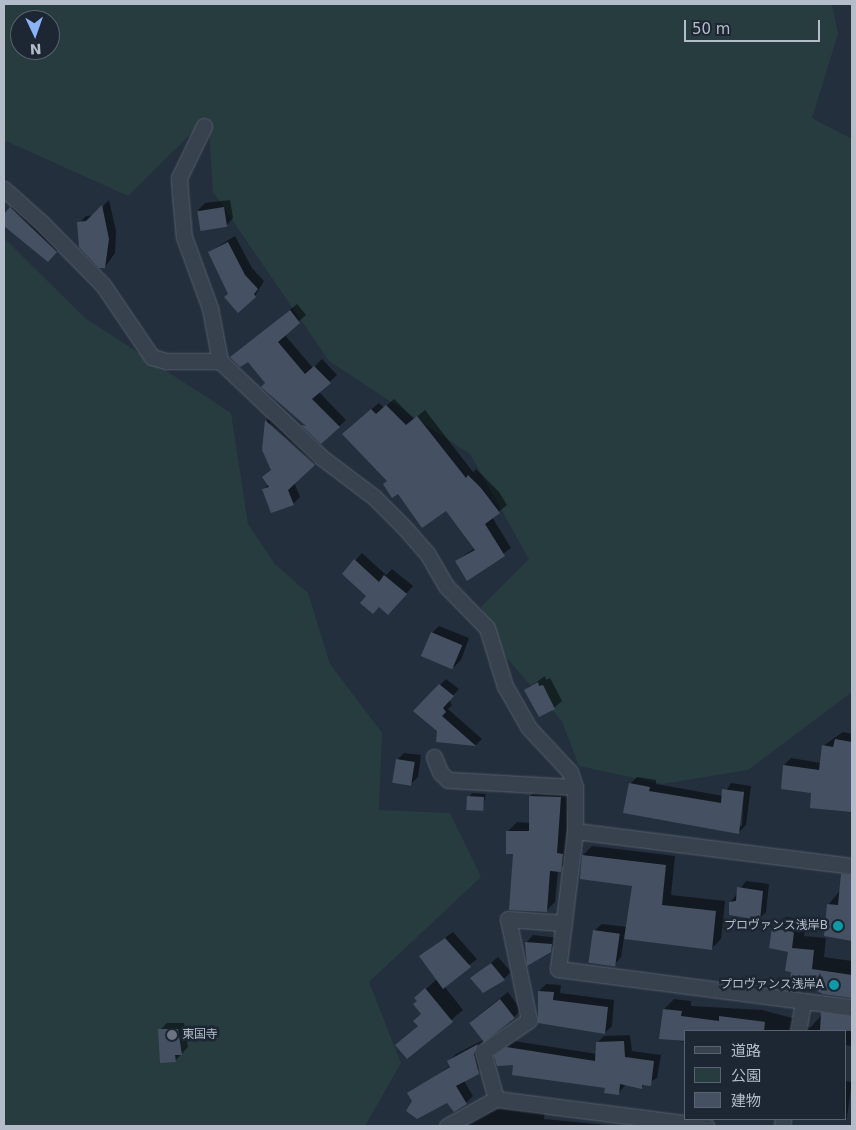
<!DOCTYPE html>
<meta charset="utf-8">
<style>
body{margin:0}
#map{position:relative;width:856px;height:1130px;overflow:hidden;background:#242f3e;font-family:"DejaVu Sans","Noto Sans JP",sans-serif}
div>[style]{position:absolute}
.green>*{inset:0;background:#263c3f}
.shadow>*{inset:0;background:#0007;transform-origin:0 0}
.building>*{inset:0;background:#455162;transform-origin:0 0}
.roads{filter:drop-shadow(0 0 1px #565f6c) drop-shadow(0 0 1px #565f6c)}
.minor>*{height:15px;margin:-7.5px;padding:0 7.5px;transform-origin:7.5px;border-radius:7.5px;background:#38414e}
.dots>*{width:14px;height:14px;translate:-50% -50%;box-sizing:border-box;border:2px solid #1d2633;border-radius:50%}
span{translate:-50% -50%;white-space:nowrap;text-align:center;line-height:1.15;-webkit-text-stroke:5px #1d2633;paint-order:stroke}
.poi-label{font-size:12px;color:#b4bcc9}
.right{translate:-100% -50%;text-align:right}
.left{translate:0 -50%;text-align:left}
.frame{position:absolute;inset:0;border:5px solid #b4bcc9;pointer-events:none}
.legend{position:absolute;left:684px;top:1030px;width:162px;height:90px;box-sizing:border-box;background:#1d2633;border:1px solid #59626f;margin:0;padding:6px 9px;list-style:none;font-size:15px;color:#b4bcc9}
.legend li{display:flex;align-items:center;gap:10px;height:25px}
.legend b{width:25px;border:1px solid #59626f}
.north{position:absolute;left:10px;top:10px;width:50px;height:50px;box-sizing:border-box;background:#1d2633;border:1px solid #59626f;border-radius:50%;rotate:177deg;font-size:14px;font-weight:700;line-height:20px;text-align:center;color:#b4bcc9}
.north::after{content:'';display:block;margin:auto;width:18px;height:22px;background:#8ab4f8;clip-path:polygon(50% 0,100% 100%,50% 72%,0 100%)}
.scale{position:absolute;left:684px;top:20px;width:136px;height:22px;box-sizing:border-box;border:2px solid #b4bcc9;border-top:0;padding-left:6px;font-size:15px;line-height:18px;white-space:nowrap;color:#b4bcc9;-webkit-text-stroke:4px #1d2633;paint-order:stroke}
</style>
<div id="map">
<div class="green">
<i style="clip-path:polygon(evenodd,4px 4px,832px 4px,838px 34px,812px 118px,852px 139px,852px 692px,748px 770px,662px 784px,579px 766px,562px 721px,504px 655px,481px 607px,529px 559px,470px 454px,329px 361px,213px 192px,208px 117px,128px 196px,4px 140px,4px 4px,20px 20px,50px 20px,50px 50px,20px 50px,20px 20px)"></i>
<i style="clip-path:polygon(4px 238px,85px 318px,231px 413px,248px 524px,275px 564px,308px 593px,330px 664px,382px 733px,379px 810px,450px 813px,481px 877px,369px 982px,401px 1063px,365px 1126px,4px 1126px)"></i>
</div>
<div class="shadow">
<i style="clip-path:polygon(17px 200px,63px 244px,55px 253px,4px 219px)"></i>
<i style="clip-path:polygon(109px 200px,116px 231px,115px 253px,105px 267px,79px 223px,86px 216px,94px 215px)"></i>
<i style="clip-path:polygon(230px 200px,233px 218px,226px 226px,198px 210px,205px 203px)"></i>
<i style="clip-path:polygon(235px 236px,252px 268px,264px 281px,255px 296px,229px 294px,209px 252px)"></i>
<i style="clip-path:polygon(297px 304px,306px 315px,284px 334px,313px 368px,322px 359px,337px 375px,319px 392px,346px 420px,321px 443px,248px 360px,232px 357px)"></i>
<i style="clip-path:polygon(394px 399px,414px 419px,425px 410px,473px 472px,476px 469px,499px 492px,507px 505px,492px 517px,511px 548px,467px 580px,456px 561px,475px 548px,446px 510px,398px 493px,350px 427px,379px 403px,384px 408px)"></i>
<i style="clip-path:polygon(273px 414px,321px 457px,315px 463px,270px 423px,300px 497px,293px 504px,263px 490px,269px 484px,264px 477px,272px 469px,263px 450px,266px 421px)"></i>
<i style="clip-path:polygon(362px 553px,386px 575px,392px 569px,413px 586px,395px 606px,368px 596px,344px 574px)"></i>
<i style="clip-path:polygon(439px 626px,469px 638px,461px 660px,454px 667px,432px 633px)"></i>
<i style="clip-path:polygon(545px 676px,546px 680px,550px 678px,562px 701px,554px 708px,525px 690px)"></i>
<i style="clip-path:polygon(446px 679px,459px 689px,449px 700px,452px 705px,448px 709px,482px 739px,476px 745px,438px 741px,439px 730px,415px 711px)"></i>
<i style="clip-path:polygon(843px 732px,852px 734px,852px 758px,842px 783px,852px 785px,852px 810px,812px 807px,813px 792px,784px 765px,791px 758px,821px 763px,823px 746px)"></i>
<i style="clip-path:polygon(404px 753px,421px 755px,418px 777px,411px 784px,397px 760px)"></i>
<i style="clip-path:polygon(evenodd,637px 777px,656px 780px,656px 784px,723px 796px,731px 783px,751px 786px,746px 825px,739px 832px,630px 784px,637px 777px,744px 786px,742px 826px,739px 826px,744px 786px)"></i>
<i style="clip-path:polygon(539px 787px,569px 789px,566px 845px,569px 862px,558px 870px,555px 902px,546px 911px,514px 853px,508px 831px,517px 822px,530px 823px,530px 796px)"></i>
<i style="clip-path:polygon(472px 793px,486px 794px,482px 810px,469px 797px)"></i>
<i style="clip-path:polygon(592px 846px,675px 856px,671px 895px,725px 901px,721px 939px,711px 949px,624px 938px,621px 957px,614px 965px,594px 931px,602px 924px,627px 927px,633px 885px,583px 855px)"></i>
<i style="clip-path:polygon(852px 876px,852px 938px,825px 935px,828px 905px)"></i>
<i style="clip-path:polygon(746px 881px,769px 884px,766px 912px,759px 919px,730px 903px)"></i>
<i style="clip-path:polygon(786px 917px,806px 920px,804px 936px,826px 938px,824px 957px,852px 961px,852px 997px,817px 989px,818px 982px,792px 971px,789px 951px,773px 929px)"></i>
<i style="clip-path:polygon(453px 932px,477px 959px,444px 986px,463px 1010px,410px 1055px,397px 1045px,419px 1025px,422px 1014px,416px 998px,437px 979px,420px 956px)"></i>
<i style="clip-path:polygon(533px 935px,558px 938px,557px 943px,550px 951px,526px 943px)"></i>
<i style="clip-path:polygon(498px 957px,511px 972px,504px 979px,472px 978px)"></i>
<i style="clip-path:polygon(546px 984px,561px 985px,560px 993px,614px 1000px,612px 1026px,605px 1033px,539px 1022px,539px 991px)"></i>
<i style="clip-path:polygon(508px 992px,521px 1010px,514px 1017px,470px 1022px)"></i>
<i style="clip-path:polygon(674px 999px,691px 1001px,691px 1006px,762px 1010px,796px 1019px,810px 1028px,835px 1000px,852px 1003px,852px 1046px,845px 1045px,845px 1031px,685px 1031px,685px 1042px,660px 1038px,664px 1009px)"></i>
<i style="clip-path:polygon(167px 1023px,184px 1023px,188px 1047px,175px 1061px,160px 1030px)"></i>
<i style="clip-path:polygon(630px 1035px,632px 1051px,661px 1055px,657px 1078px,641px 1087px,626px 1084px,618px 1094px,606px 1087px,514px 1064px,495px 1056px,514px 1041px,597px 1054px,597px 1043px,604px 1036px)"></i>
<i style="clip-path:polygon(483px 1040px,480px 1046px,485px 1065px,464px 1081px,473px 1096px,466px 1103px,448px 1101px,425px 1084px,451px 1065px,449px 1061px,456px 1054px)"></i>
<i style="left:845px;top:1081px;width:7px;height:37px;rotate:8deg"></i>
<i style="clip-path:polygon(504px 1106px,545px 1110px,544px 1119px,615px 1126px,467px 1126px,475px 1118px)"></i>
</div>
<div class="building">
<i style="clip-path:polygon(102px 205px,109px 239px,105px 268px,99px 268px,79px 247px,77px 222px,86px 221px)"></i>
<i style="clip-path:polygon(10px 207px,57px 252px,48px 262px,4px 226px,4px 214px)"></i>
<i style="left:224px;top:207px;width:20px;height:27px;rotate:81deg"></i>
<i style="clip-path:polygon(228px 242px,245px 275px,258px 289px,254px 294px,256px 297px,238px 313px,224px 297px,228px 294px,208px 252px)"></i>
<i style="clip-path:polygon(290px 310px,300px 323px,278px 342px,305px 374px,314px 366px,331px 383px,312px 399px,340px 427px,321px 444px,301px 425px,306px 426px,261px 387px,265px 383px,248px 362px,240px 367px,230px 357px)"></i>
<i style="clip-path:polygon(386px 405px,406px 425px,417px 416px,466px 478px,468px 475px,481px 488px,500px 513px,485px 524px,505px 556px,467px 581px,455px 561px,475px 550px,446px 511px,422px 528px,398px 494px,392px 498px,383px 484px,387px 481px,342px 434px,371px 409px,376px 414px)"></i>
<i style="clip-path:polygon(265px 420px,315px 465px,288px 490px,294px 505px,271px 513px,262px 489px,269px 487px,262px 477px,271px 470px,262px 450px)"></i>
<i style="clip-path:polygon(354px 559px,379px 582px,384px 575px,407px 594px,388px 615px,379px 607px,373px 614px,360px 603px,366px 596px,342px 574px)"></i>
<i style="left:431px;top:632px;width:34px;height:26px;rotate:23deg"></i>
<i style="clip-path:polygon(538px 682px,539px 686px,543px 685px,555px 709px,539px 717px,524px 690px)"></i>
<i style="clip-path:polygon(439px 684px,454px 696px,443px 708px,446px 712px,442px 716px,476px 746px,436px 742px,437px 731px,413px 711px)"></i>
<i style="clip-path:polygon(835px 739px,852px 742px,852px 812px,810px 808px,811px 793px,781px 789px,783px 765px,819px 770px,822px 745px,833px 747px)"></i>
<i style="left:396px;top:759px;width:19px;height:24px;rotate:9deg"></i>
<i style="clip-path:polygon(629px 783px,650px 787px,649px 791px,721px 803px,722px 789px,744px 792px,739px 834px,623px 813px)"></i>
<i style="left:467px;top:796px;width:17px;height:14px;rotate:3deg"></i>
<i style="clip-path:polygon(529px 796px,561px 797px,557px 853px,563px 854px,561px 872px,550px 871px,547px 912px,509px 910px,513px 854px,506px 854px,506px 831px,529px 831px)"></i>
<i style="clip-path:polygon(582px 855px,666px 865px,662px 905px,716px 911px,712px 950px,624px 939px,632px 886px,580px 879px)"></i>
<i style="clip-path:polygon(841px 874px,852px 875px,852px 941px,824px 936px,827px 904px,838px 905px)"></i>
<i style="clip-path:polygon(737px 887px,763px 891px,760px 920px,729px 915px,729px 902px,736px 901px)"></i>
<i style="clip-path:polygon(772px 928px,794px 932px,792px 948px,814px 950px,812px 969px,852px 975px,852px 998px,823px 994px,815px 990px,817px 984px,790px 982px,791px 972px,785px 971px,788px 952px,769px 948px)"></i>
<i style="left:593px;top:930px;width:27px;height:33px;rotate:8deg"></i>
<i style="clip-path:polygon(445px 938px,471px 967px,443px 989px,419px 956px)"></i>
<i style="clip-path:polygon(525px 942px,552px 944px,551px 952px,527px 966px)"></i>
<i style="clip-path:polygon(491px 963px,505px 980px,483px 993px,470px 978px)"></i>
<i style="clip-path:polygon(425px 988px,453px 1022px,407px 1059px,395px 1045px,418px 1026px,413px 1021px,421px 1014px,413px 1004px,417px 1001px,414px 998px)"></i>
<i style="clip-path:polygon(538px 991px,554px 992px,553px 1000px,608px 1007px,605px 1034px,538px 1023px)"></i>
<i style="left:500px;top:999px;width:24px;height:39px;rotate:52deg"></i>
<i style="clip-path:polygon(663px 1009px,682px 1011px,681px 1016px,719px 1021px,719px 1016px,765px 1022px,764px 1031px,685px 1031px,685px 1041px,659px 1039px)"></i>
<i style="clip-path:polygon(821px 1012px,852px 1016px,852px 1031px,820px 1031px)"></i>
<i style="clip-path:polygon(158px 1029px,178px 1029px,182px 1055px,175px 1055px,176px 1062px,160px 1063px)"></i>
<i style="clip-path:polygon(624px 1041px,625px 1057px,654px 1061px,651px 1086px,642px 1085px,642px 1089px,620px 1084px,619px 1095px,604px 1093px,605px 1088px,512px 1075px,513px 1065px,497px 1066px,494px 1056px,506px 1047px,595px 1061px,596px 1042px)"></i>
<i style="clip-path:polygon(478px 1044px,474px 1054px,479px 1074px,456px 1086px,467px 1104px,454px 1112px,447px 1103px,417px 1119px,406px 1111px,412px 1101px,407px 1093px,450px 1067px,447px 1061px)"></i>
</div>
<div class="roads">
<div class="minor">
<i style="left:204px;top:126px;width:58px;rotate:115.7deg"></i>
<i style="left:179px;top:178px;width:26px;rotate:86deg"></i>
<i style="left:181px;top:204px;width:33px;rotate:85deg"></i>
<i style="left:184px;top:237px;width:76px;rotate:69.9deg"></i>
<i style="left:210px;top:308px;width:54px;rotate:79.3deg"></i>
<i style="left:4px;top:189px;width:51px;rotate:41.8deg"></i>
<i style="left:42px;top:223px;width:87px;rotate:45.5deg"></i>
<i style="left:103px;top:285px;width:87px;rotate:55.8deg"></i>
<i style="left:152px;top:357px;width:15px;rotate:16deg"></i>
<i style="left:166px;top:361px;width:54px"></i>
<i style="left:220px;top:361px;width:139px;rotate:43.5deg"></i>
<i style="left:321px;top:457px;width:66px;rotate:37deg"></i>
<i style="left:374px;top:497px;width:42px;rotate:45deg"></i>
<i style="left:404px;top:527px;width:35px;rotate:49deg"></i>
<i style="left:427px;top:553px;width:39px;rotate:60deg"></i>
<i style="left:447px;top:587px;width:57px;rotate:45.7deg"></i>
<i style="left:487px;top:628px;width:61px;rotate:72.8deg"></i>
<i style="left:505px;top:686px;width:48px;rotate:60.3deg"></i>
<i style="left:529px;top:728px;width:60px;rotate:47deg"></i>
<i style="left:570px;top:772px;width:16px;rotate:72deg"></i>
<i style="left:575px;top:787px;width:44px;rotate:90deg"></i>
<i style="left:575px;top:831px;width:139px;rotate:97deg"></i>
<i style="left:558px;top:969px;width:296px;rotate:7.4deg"></i>
<i style="left:434px;top:757px;width:16px;rotate:68deg"></i>
<i style="left:440px;top:772px;width:11px;rotate:45deg"></i>
<i style="left:448px;top:780px;width:127px;rotate:3.2deg"></i>
<i style="left:575px;top:831px;width:279px;rotate:7.2deg"></i>
<i style="left:798px;top:1031px;width:29px;rotate:-80deg"></i>
<i style="left:496px;top:1099px;width:49px;rotate:-105.5deg"></i>
<i style="left:483px;top:1052px;width:56px;rotate:-34.8deg"></i>
<i style="left:529px;top:1020px;width:103px;rotate:-101.7deg"></i>
<i style="left:508px;top:919px;width:56px;rotate:4.1deg"></i>
<i style="left:447px;top:1126px;width:56px;rotate:-28.9deg"></i>
<i style="left:496px;top:1099px;width:212px;rotate:7.3deg"></i>
<i style="left:782px;top:1126px;width:7px;rotate:-82deg"></i>
</div>
</div>
<div class="dots">
<i style="left:838px;top:926px;background:#0f9aa8"></i>
<i style="left:834px;top:985px;background:#0f9aa8"></i>
<i style="left:172px;top:1035px;background:#6b7280"></i>
</div>
<div class="poi-label">
<span class="right" style="left:828px;top:926px">プロヴァンス浅岸B</span>
<span class="right" style="left:824px;top:985px">プロヴァンス浅岸A</span>
<span class="left" style="left:182px;top:1035px">東国寺</span>
</div>
<div class="frame"></div>
<ul class="legend">
<li><b style="height:6px;background:#38414e"></b>道路</li>
<li><b style="height:14px;background:#263c3f"></b>公園</li>
<li><b style="height:14px;background:#455162"></b>建物</li>
</ul>
<div class="north">N</div>
<div class="scale">50 m</div>
</div>
